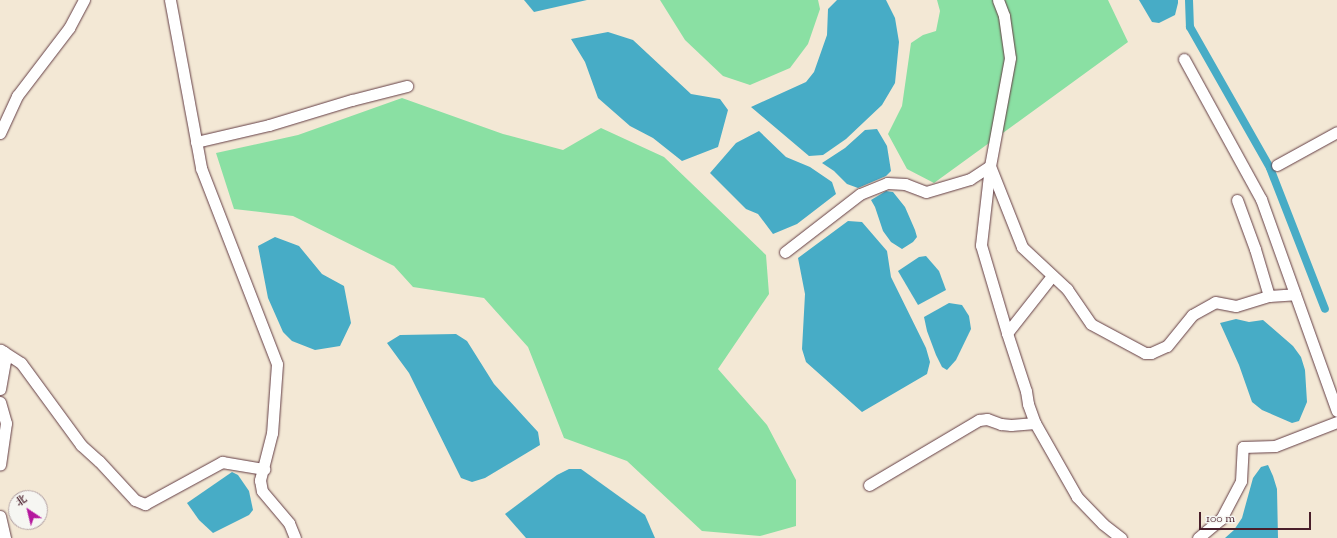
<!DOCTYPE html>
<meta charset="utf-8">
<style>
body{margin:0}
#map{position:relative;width:1337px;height:538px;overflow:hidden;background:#f3e8d5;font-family:"Sorts Mill Goudy","Noto Serif SC",serif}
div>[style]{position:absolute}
.green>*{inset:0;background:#8ae0a3}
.water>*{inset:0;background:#47acc6}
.canal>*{height:8px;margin:-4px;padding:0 4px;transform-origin:4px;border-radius:4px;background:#47acc6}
.roads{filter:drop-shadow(0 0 1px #633d44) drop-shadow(0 0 1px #633d44)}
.minor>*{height:11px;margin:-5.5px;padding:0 5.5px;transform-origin:5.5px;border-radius:5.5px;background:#fff}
span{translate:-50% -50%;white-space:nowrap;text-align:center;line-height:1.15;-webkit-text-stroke:3px #f6f6f2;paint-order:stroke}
.north{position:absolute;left:8px;top:490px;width:40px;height:40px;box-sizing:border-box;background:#f6f6f2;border:1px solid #b1a0a2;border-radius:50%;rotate:325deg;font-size:11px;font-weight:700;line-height:16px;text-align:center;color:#4a1f2b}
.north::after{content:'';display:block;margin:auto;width:14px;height:18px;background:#b5179e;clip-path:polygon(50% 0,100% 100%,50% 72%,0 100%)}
.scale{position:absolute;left:1199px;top:512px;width:112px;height:18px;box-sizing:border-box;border:2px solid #4a1f2b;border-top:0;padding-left:5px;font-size:12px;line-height:14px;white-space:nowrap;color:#4a1f2b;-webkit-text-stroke:3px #f6f6f2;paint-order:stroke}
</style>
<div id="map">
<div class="green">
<i style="clip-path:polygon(660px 0,818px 0,820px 9px,808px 44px,790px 68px,750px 85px,723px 76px,685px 40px)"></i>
<i style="clip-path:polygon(937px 0,1108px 0,1128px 42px,934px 183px,907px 169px,888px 134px,902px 106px,911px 43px,923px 35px,936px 31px,940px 11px)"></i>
<i style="clip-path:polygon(402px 98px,503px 134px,563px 150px,601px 128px,664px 157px,766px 255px,769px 294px,718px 369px,767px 425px,796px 480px,796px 526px,760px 536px,702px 531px,627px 461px,564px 438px,528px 347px,484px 298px,413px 287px,394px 266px,293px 216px,234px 209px,216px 153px,298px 135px)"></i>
</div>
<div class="water">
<i style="clip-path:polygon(524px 0,587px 0,534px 12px)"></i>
<i style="clip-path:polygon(837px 0,886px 0,895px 18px,899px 42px,895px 83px,882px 105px,846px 139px,823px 155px,809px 156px,751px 107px,806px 82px,814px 72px,827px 35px,828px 9px)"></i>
<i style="clip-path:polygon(1139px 0,1178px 0,1178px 3px,1175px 15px,1159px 23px,1152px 22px)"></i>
<i style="clip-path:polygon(608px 32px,633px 40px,691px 94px,720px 99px,728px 110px,718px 147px,682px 161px,653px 138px,630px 126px,598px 98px,585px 62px,571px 39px)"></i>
<i style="clip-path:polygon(877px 129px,887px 146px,891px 171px,886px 176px,858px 188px,847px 184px,834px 171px,822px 163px,845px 148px,865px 130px)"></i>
<i style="clip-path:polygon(759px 131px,786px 157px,810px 167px,832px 182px,836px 194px,797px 224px,773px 234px,758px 214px,746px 209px,710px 173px,736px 143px)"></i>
<i style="clip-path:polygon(886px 191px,893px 192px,905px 207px,915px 230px,917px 237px,913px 242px,902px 249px,891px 242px,883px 231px,875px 207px,871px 200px)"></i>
<i style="clip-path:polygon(848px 221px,862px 222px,887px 251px,891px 277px,926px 348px,930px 362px,927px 374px,862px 412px,806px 362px,802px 349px,805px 294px,798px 258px)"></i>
<i style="clip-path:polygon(275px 237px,299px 246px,322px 274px,344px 286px,351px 323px,340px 346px,315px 350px,292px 341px,283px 332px,268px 298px,258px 246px)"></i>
<i style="clip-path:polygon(926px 256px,939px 271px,946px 290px,918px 305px,898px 271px,919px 257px)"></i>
<i style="clip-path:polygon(949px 303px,962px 305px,969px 316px,971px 329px,956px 360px,947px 370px,942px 367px,936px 355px,927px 331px,924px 317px)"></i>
<i style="clip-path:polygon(1236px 319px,1249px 322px,1263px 320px,1293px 346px,1301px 357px,1305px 370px,1307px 402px,1299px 421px,1292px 423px,1262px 410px,1252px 402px,1239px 365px,1220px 323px)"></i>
<i style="clip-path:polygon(456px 334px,467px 341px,494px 384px,538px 432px,540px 445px,485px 478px,472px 482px,461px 478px,409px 373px,387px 343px,400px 335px)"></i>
<i style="clip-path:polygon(1268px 465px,1273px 476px,1277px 489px,1278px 538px,1225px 538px,1234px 530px,1242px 518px,1253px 478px,1261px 467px)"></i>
<i style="clip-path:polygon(569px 469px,581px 469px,645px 515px,655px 538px,526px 538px,505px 514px,557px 475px)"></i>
<i style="clip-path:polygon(232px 472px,238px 475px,249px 491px,253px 510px,249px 515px,213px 533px,199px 520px,187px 503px)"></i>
</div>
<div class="canal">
<i style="left:1189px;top:0;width:27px;rotate:88deg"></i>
<i style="left:1190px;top:27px;width:162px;rotate:60.4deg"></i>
<i style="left:1270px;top:168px;width:151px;rotate:68.7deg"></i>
</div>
<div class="roads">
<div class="minor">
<i style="left:170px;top:0;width:171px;rotate:79.5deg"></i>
<i style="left:201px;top:168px;width:210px;rotate:68.8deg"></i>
<i style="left:277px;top:364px;width:69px;rotate:94.1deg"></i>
<i style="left:272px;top:433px;width:49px;rotate:104.3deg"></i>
<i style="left:260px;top:480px;width:11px;rotate:80deg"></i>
<i style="left:262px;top:491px;width:42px;rotate:49.8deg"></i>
<i style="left:289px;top:523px;width:16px;rotate:68deg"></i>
<i style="left:998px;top:0;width:17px;rotate:69deg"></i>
<i style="left:1004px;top:16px;width:42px;rotate:81.9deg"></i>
<i style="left:1010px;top:58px;width:110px;rotate:100.5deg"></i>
<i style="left:990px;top:166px;width:80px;rotate:96.5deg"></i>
<i style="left:981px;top:245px;width:92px;rotate:73.5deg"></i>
<i style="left:1007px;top:333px;width:61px;rotate:71.9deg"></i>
<i style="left:1026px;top:391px;width:13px;rotate:81deg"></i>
<i style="left:1028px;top:404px;width:20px;rotate:70deg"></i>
<i style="left:1035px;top:423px;width:85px;rotate:60.4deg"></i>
<i style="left:1077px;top:497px;width:37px;rotate:46deg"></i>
<i style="left:1103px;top:524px;width:23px;rotate:38deg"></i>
<i style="left:1184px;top:59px;width:160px;rotate:61.2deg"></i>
<i style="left:1261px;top:199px;width:225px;rotate:70.3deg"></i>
<i style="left:0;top:133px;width:41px;rotate:-65.3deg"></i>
<i style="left:17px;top:96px;width:86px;rotate:-52.6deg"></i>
<i style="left:69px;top:28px;width:32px;rotate:-62deg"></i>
<i style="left:196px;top:142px;width:75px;rotate:-13.1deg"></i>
<i style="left:269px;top:125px;width:87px;rotate:-16.8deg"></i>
<i style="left:352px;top:100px;width:57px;rotate:-14.3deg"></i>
<i style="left:1277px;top:165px;width:68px;rotate:-28.8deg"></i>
<i style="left:1237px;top:200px;width:52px;rotate:69.8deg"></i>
<i style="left:1255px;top:249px;width:49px;rotate:73.4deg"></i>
<i style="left:785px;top:252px;width:95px;rotate:-37.7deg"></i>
<i style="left:860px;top:194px;width:29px;rotate:-22deg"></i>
<i style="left:887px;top:183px;width:18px;rotate:3deg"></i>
<i style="left:905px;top:184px;width:22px;rotate:21deg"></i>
<i style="left:926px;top:192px;width:46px;rotate:-16.5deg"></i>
<i style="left:970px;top:179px;width:24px;rotate:-33deg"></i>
<i style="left:990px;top:166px;width:87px;rotate:68.4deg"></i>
<i style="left:1022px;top:247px;width:62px;rotate:43deg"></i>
<i style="left:1067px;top:289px;width:42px;rotate:55.6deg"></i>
<i style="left:1091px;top:324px;width:61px;rotate:28.2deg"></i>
<i style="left:1145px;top:353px;width:6px"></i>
<i style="left:1151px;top:353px;width:17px;rotate:-24deg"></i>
<i style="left:1167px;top:346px;width:40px;rotate:-51deg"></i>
<i style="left:1192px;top:315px;width:26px;rotate:-29deg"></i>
<i style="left:1215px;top:302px;width:21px;rotate:11deg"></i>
<i style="left:1236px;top:306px;width:34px;rotate:-17deg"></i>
<i style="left:1269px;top:296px;width:26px;rotate:-4deg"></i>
<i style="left:1007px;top:333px;width:73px;rotate:-51.7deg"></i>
<i style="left:4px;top:352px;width:20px;rotate:33deg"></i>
<i style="left:21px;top:363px;width:102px;rotate:53.8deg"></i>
<i style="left:81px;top:445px;width:24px;rotate:42deg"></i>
<i style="left:99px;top:461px;width:53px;rotate:47.3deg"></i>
<i style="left:135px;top:500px;width:11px;rotate:22deg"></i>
<i style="left:145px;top:504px;width:88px;rotate:-28.6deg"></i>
<i style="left:222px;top:462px;width:43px;rotate:9.5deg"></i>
<i style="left:0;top:389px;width:28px;rotate:-80deg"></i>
<i style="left:5px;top:361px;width:9px;rotate:-96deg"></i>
<i style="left:4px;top:352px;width:4px;rotate:-146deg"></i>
<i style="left:0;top:402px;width:22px;rotate:74deg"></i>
<i style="left:6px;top:423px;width:42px;rotate:98.1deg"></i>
<i style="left:869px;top:485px;width:128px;rotate:-30.6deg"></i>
<i style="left:979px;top:420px;width:8px;rotate:-7deg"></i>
<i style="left:987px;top:419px;width:15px;rotate:20deg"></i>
<i style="left:1001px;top:424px;width:10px;rotate:6deg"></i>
<i style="left:1011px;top:425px;width:24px;rotate:-5deg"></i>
<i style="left:0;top:516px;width:23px;rotate:77deg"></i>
<i style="left:1198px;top:538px;width:30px;rotate:-40deg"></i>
<i style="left:1221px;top:519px;width:43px;rotate:-62.2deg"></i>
<i style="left:1241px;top:481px;width:34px;rotate:-87deg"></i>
<i style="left:1243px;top:447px;width:32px;rotate:-2deg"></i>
<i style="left:1275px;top:446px;width:66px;rotate:-21.2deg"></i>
</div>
</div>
<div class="north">北</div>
<div class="scale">100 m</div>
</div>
